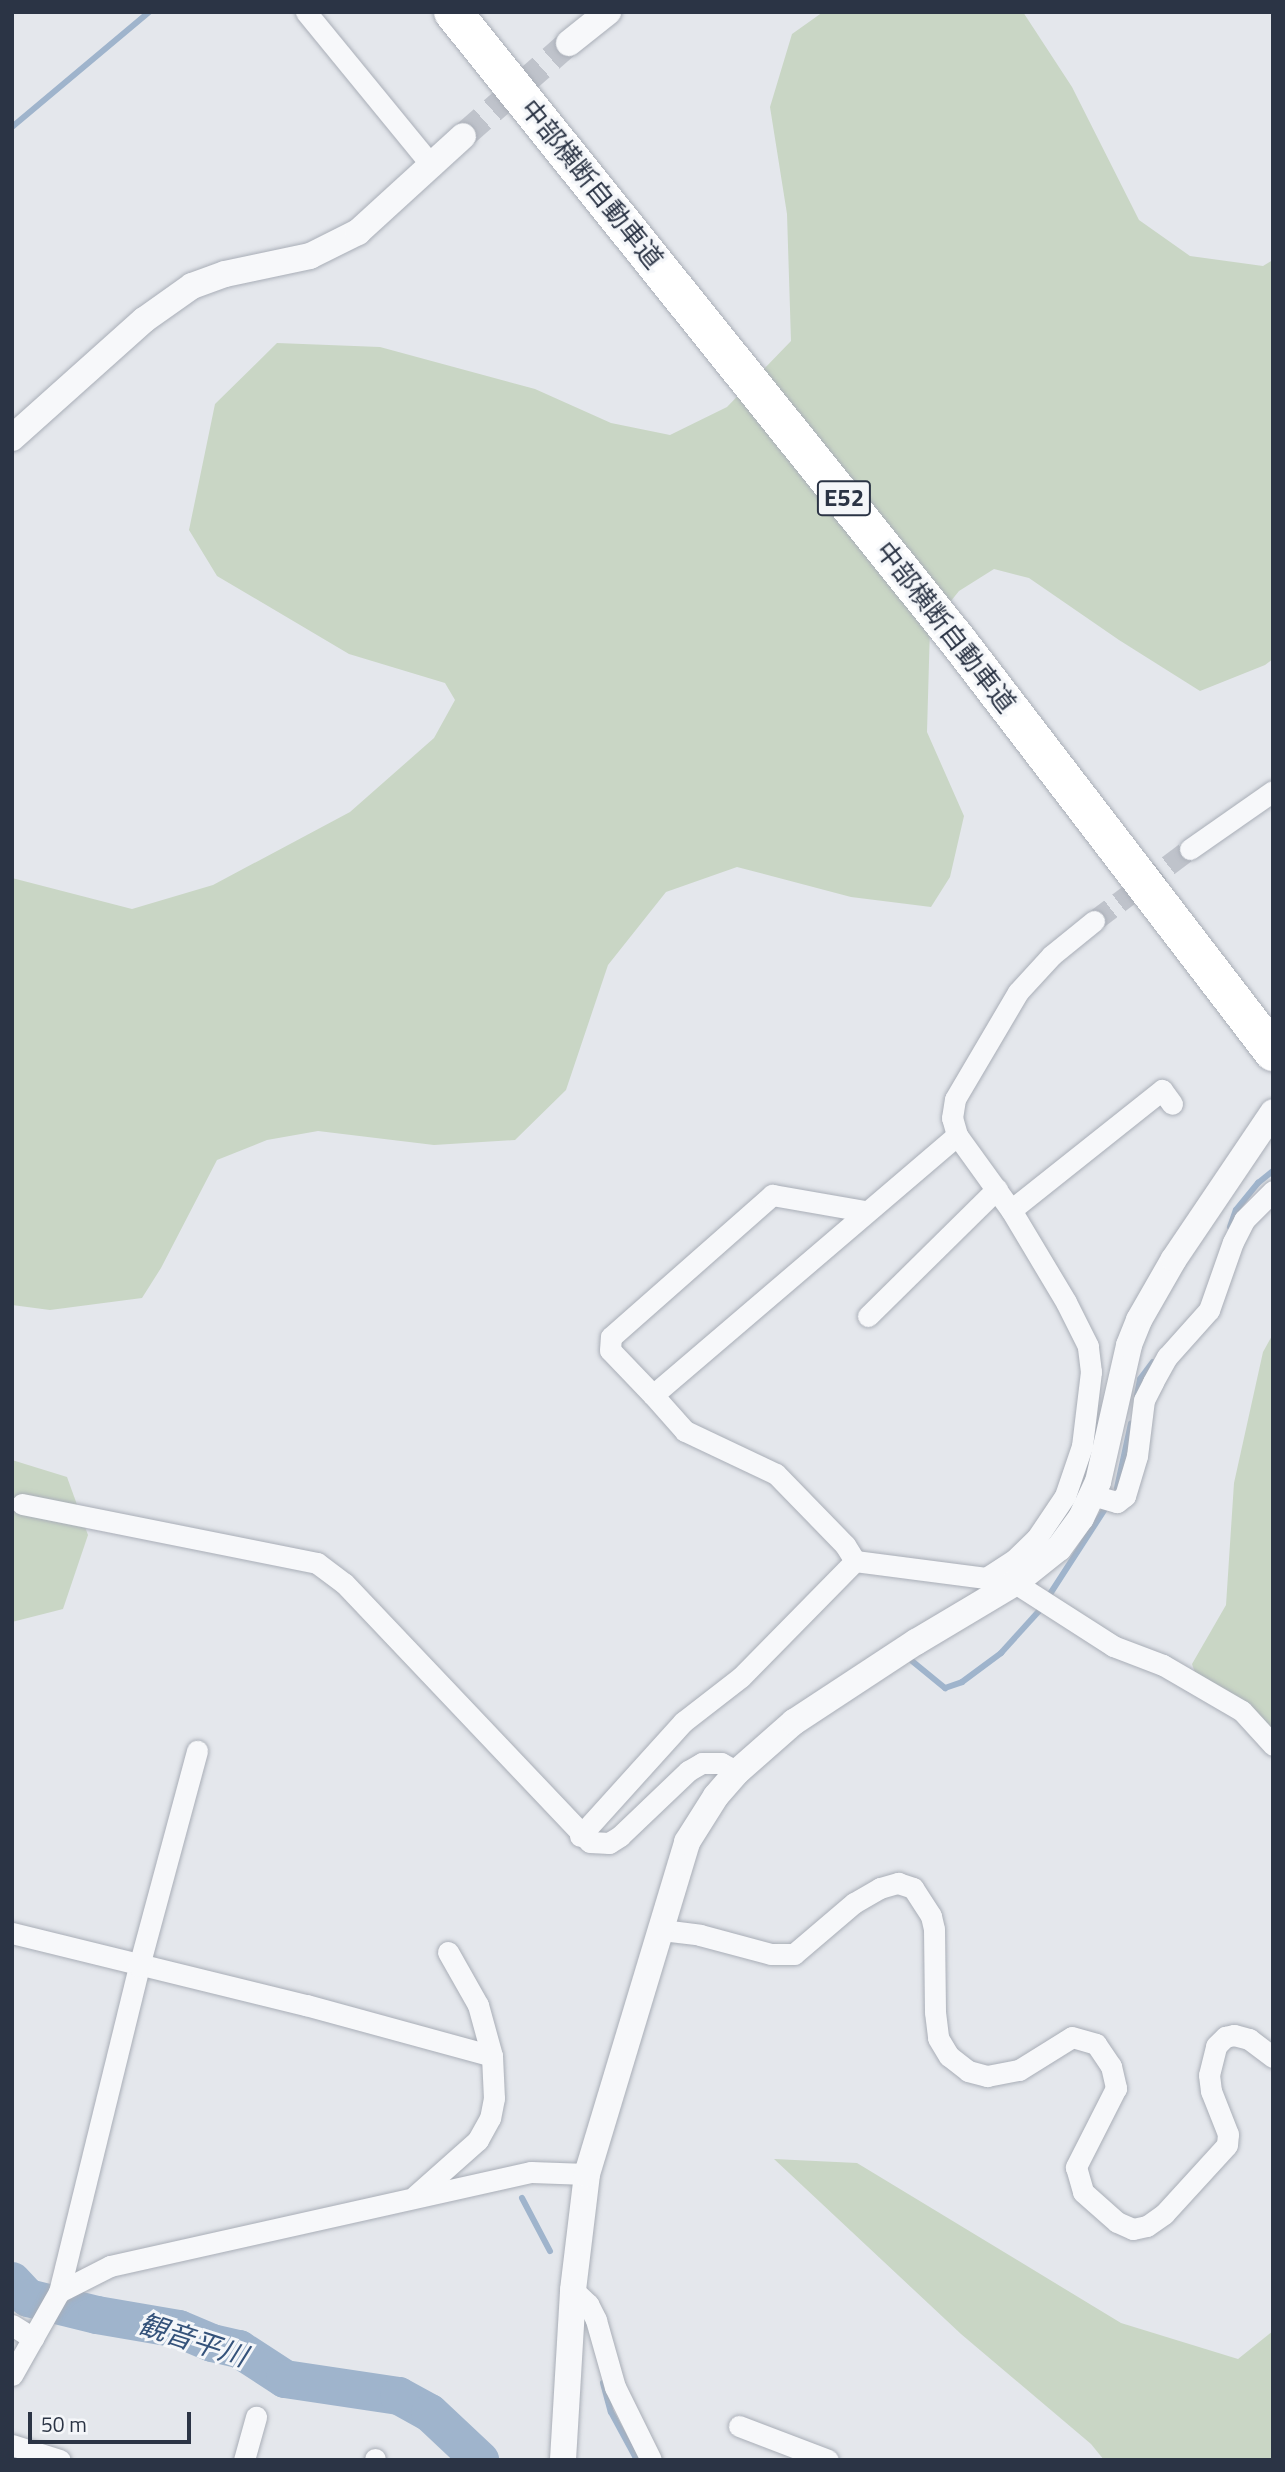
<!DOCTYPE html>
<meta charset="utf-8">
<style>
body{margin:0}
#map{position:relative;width:1285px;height:2472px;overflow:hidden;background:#e4e7ec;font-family:"Titillium Web","Noto Sans JP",sans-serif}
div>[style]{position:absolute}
.green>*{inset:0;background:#c9d6c5}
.stream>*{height:6px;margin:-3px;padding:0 3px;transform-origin:3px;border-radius:3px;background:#9fb4cc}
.river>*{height:38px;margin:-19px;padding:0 19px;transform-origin:19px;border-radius:19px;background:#9fb4cc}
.minor-tunnel>*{height:21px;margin-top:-10.5px;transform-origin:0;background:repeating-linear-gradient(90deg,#bfc3cb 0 21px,transparent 0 31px)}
.tertiary-tunnel>*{height:26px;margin-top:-13px;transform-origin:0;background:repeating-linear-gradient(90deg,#bfc3cb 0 26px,transparent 0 39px)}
.roads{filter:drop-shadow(0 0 2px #a9aeb7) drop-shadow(0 0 2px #a9aeb7)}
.minor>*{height:21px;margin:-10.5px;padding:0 10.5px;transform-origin:10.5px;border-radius:10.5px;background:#f7f8fa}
.tertiary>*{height:26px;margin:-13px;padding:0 13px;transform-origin:13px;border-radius:13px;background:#f7f8fa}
.motorway>*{height:38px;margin:-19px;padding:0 19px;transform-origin:19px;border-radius:19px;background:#fff}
span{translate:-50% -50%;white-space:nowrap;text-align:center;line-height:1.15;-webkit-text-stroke:6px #f4f6f9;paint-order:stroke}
.shield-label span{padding:2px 5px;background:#f4f6f9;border:2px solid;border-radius:5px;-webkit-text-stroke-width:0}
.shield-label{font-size:24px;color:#2b3445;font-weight:700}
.street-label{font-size:26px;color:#2b3445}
.water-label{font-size:28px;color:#34527a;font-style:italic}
.frame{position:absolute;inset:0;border:14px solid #2b3445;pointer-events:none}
.scale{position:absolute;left:28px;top:2412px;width:163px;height:32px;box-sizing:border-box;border:4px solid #2b3445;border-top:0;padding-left:9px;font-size:21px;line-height:24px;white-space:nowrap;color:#2b3445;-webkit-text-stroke:5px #f4f6f9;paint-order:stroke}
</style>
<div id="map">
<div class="green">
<i style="clip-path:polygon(823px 12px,1023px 12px,1072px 87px,1139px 220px,1190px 256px,1263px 266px,1273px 260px,1273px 659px,1265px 665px,1200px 691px,1119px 640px,1029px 578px,994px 569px,959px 591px,930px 627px,927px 732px,964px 816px,950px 877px,931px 907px,851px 897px,737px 867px,666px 892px,608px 965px,566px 1090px,515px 1140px,434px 1145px,318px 1131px,267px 1140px,217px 1160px,161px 1268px,142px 1298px,50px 1310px,12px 1305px,12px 878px,132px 909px,213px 885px,350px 812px,434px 738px,455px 700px,445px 683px,349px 654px,217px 576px,189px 530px,215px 404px,277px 343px,380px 347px,535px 389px,611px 423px,670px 435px,727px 407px,791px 341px,787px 214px,770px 107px,792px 34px)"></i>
<i style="clip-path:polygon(1273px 1334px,1273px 1732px,1204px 1699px,1192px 1664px,1226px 1605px,1234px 1483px,1263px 1352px)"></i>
<i style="clip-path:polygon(12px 1460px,67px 1477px,88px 1535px,63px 1609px,12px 1622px)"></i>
<i style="clip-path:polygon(774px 2159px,857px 2163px,1121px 2323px,1238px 2359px,1273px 2331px,1273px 2460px,1104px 2460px,1091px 2444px,961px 2334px)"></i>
</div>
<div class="stream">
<i style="left:12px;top:127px;width:179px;rotate:-40deg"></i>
<i style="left:1230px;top:1227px;width:18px;rotate:-71deg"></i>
<i style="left:1236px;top:1210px;width:35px;rotate:-51deg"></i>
<i style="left:1258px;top:1183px;width:19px;rotate:-39deg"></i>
<i style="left:1137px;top:1395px;width:16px;rotate:-79deg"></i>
<i style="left:1140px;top:1379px;width:21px;rotate:-53deg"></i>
<i style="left:1117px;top:1488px;width:66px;rotate:-77.8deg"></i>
<i style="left:912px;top:1661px;width:43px;rotate:39.3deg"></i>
<i style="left:945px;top:1688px;width:18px;rotate:-19deg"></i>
<i style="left:962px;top:1682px;width:49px;rotate:-36.6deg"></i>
<i style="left:1001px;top:1653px;width:57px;rotate:-47.9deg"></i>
<i style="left:1039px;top:1611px;width:129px;rotate:-57.1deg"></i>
<i style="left:522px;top:2198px;width:60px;rotate:62.2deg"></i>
<i style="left:603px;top:2383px;width:30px;rotate:75deg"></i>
<i style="left:611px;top:2412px;width:55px;rotate:61.6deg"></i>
</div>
<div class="river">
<i style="left:12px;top:2281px;width:23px;rotate:47deg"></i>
<i style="left:28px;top:2298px;width:71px;rotate:13.8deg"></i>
<i style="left:97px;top:2315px;width:83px;rotate:9.7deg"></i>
<i style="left:179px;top:2329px;width:36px;rotate:23deg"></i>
<i style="left:212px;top:2343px;width:28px;rotate:13deg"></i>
<i style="left:239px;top:2349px;width:55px;rotate:33.1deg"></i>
<i style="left:285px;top:2379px;width:115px;rotate:8.5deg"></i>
<i style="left:399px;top:2396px;width:35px;rotate:29deg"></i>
<i style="left:430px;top:2413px;width:69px;rotate:43.2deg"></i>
</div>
<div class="minor-tunnel">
<i style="left:1094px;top:921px;width:120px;rotate:-36.9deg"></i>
</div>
<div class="tertiary-tunnel">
<i style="left:463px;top:136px;width:141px;rotate:-41.3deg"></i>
</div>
<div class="roads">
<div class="minor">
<i style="left:306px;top:12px;width:199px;rotate:50.7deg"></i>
<i style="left:1190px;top:849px;width:101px;rotate:-34.9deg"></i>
<i style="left:1011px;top:1210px;width:193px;rotate:-38.5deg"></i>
<i style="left:1162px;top:1090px;width:17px;rotate:54deg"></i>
<i style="left:868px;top:1316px;width:181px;rotate:-44.6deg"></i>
<i style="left:653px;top:1395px;width:62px;rotate:-133.7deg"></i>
<i style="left:610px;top:1350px;width:13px;rotate:-86deg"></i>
<i style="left:611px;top:1337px;width:215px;rotate:-41.4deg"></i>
<i style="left:772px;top:1195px;width:94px;rotate:9.8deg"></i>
<i style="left:1092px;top:1495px;width:26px;rotate:16deg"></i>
<i style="left:1117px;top:1502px;width:10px;rotate:-37deg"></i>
<i style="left:1125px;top:1496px;width:42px;rotate:-73.3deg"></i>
<i style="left:1137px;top:1456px;width:56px;rotate:-82.9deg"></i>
<i style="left:1144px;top:1400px;width:20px;rotate:-63deg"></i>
<i style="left:1153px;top:1382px;width:29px;rotate:-61deg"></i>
<i style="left:1167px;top:1357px;width:63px;rotate:-48.2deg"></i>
<i style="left:1209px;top:1310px;width:72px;rotate:-70.6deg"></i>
<i style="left:1233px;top:1242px;width:25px;rotate:-63deg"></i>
<i style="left:1244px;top:1220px;width:41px;rotate:-45deg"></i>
<i style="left:22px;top:1504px;width:301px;rotate:11.3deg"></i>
<i style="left:317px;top:1563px;width:34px;rotate:37deg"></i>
<i style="left:344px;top:1583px;width:357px;rotate:46.5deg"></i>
<i style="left:590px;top:1842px;width:19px;rotate:3deg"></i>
<i style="left:609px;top:1843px;width:13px;rotate:-32deg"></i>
<i style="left:620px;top:1836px;width:94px;rotate:-43.7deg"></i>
<i style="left:688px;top:1771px;width:16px;rotate:-30deg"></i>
<i style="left:702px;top:1763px;width:19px"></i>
<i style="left:721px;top:1763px;width:18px;rotate:29deg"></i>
<i style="left:855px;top:1561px;width:19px;rotate:-122deg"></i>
<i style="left:845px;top:1545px;width:99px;rotate:-134.2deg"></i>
<i style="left:776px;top:1474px;width:101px;rotate:-154.7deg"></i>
<i style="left:685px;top:1431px;width:48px;rotate:-131.6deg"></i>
<i style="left:653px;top:1395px;width:400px;rotate:-40.5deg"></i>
<i style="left:1015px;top:1583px;width:117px;rotate:32.7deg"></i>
<i style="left:1113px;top:1646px;width:53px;rotate:20.8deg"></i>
<i style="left:1163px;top:1665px;width:91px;rotate:30.2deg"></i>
<i style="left:1242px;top:1711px;width:46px;rotate:47.6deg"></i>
<i style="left:580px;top:1836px;width:154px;rotate:-47.9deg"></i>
<i style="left:683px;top:1722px;width:73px;rotate:-37.8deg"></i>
<i style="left:741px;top:1677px;width:163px;rotate:-45.5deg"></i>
<i style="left:855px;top:1561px;width:132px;rotate:7.4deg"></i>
<i style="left:986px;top:1578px;width:33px;rotate:-33deg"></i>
<i style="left:1014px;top:1560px;width:30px;rotate:-44deg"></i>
<i style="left:1036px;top:1539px;width:52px;rotate:-56deg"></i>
<i style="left:1065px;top:1496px;width:53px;rotate:-71.2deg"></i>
<i style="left:1082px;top:1446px;width:75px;rotate:-83.1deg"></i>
<i style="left:1091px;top:1372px;width:26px;rotate:-97deg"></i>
<i style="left:1088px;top:1346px;width:49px;rotate:-116.6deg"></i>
<i style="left:1066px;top:1302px;width:107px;rotate:-120.9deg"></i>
<i style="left:1011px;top:1210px;width:92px;rotate:-125.8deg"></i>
<i style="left:957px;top:1135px;width:18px;rotate:-106deg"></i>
<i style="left:952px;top:1118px;width:19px;rotate:-81deg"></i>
<i style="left:955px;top:1099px;width:124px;rotate:-59.5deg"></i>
<i style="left:1018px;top:992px;width:50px;rotate:-47.4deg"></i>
<i style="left:1052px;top:955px;width:54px;rotate:-39deg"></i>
<i style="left:662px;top:1930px;width:38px;rotate:7deg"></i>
<i style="left:700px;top:1935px;width:73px;rotate:15deg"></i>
<i style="left:771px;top:1954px;width:23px"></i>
<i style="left:794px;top:1954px;width:79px;rotate:-40.4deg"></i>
<i style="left:854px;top:1903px;width:30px;rotate:-30deg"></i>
<i style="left:880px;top:1888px;width:19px;rotate:-16deg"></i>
<i style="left:898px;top:1883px;width:16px;rotate:18deg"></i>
<i style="left:913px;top:1888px;width:33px;rotate:57deg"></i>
<i style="left:931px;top:1916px;width:13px;rotate:77deg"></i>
<i style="left:934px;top:1929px;width:83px;rotate:89.3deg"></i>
<i style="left:935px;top:2012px;width:26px;rotate:83deg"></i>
<i style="left:938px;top:2038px;width:21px;rotate:59deg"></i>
<i style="left:949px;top:2056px;width:24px;rotate:38deg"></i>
<i style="left:968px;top:2071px;width:20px;rotate:15deg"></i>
<i style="left:987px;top:2076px;width:33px;rotate:-11deg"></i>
<i style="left:1019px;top:2070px;width:62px;rotate:-31.9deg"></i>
<i style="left:1072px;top:2037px;width:25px;rotate:16deg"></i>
<i style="left:1096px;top:2044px;width:27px;rotate:56deg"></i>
<i style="left:1111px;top:2066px;width:23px;rotate:77deg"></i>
<i style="left:1116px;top:2088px;width:89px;rotate:116.9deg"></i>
<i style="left:1076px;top:2167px;width:26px;rotate:74deg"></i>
<i style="left:1083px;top:2192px;width:45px;rotate:41.4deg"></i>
<i style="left:1117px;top:2222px;width:17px;rotate:24deg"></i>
<i style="left:1133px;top:2229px;width:14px;rotate:-12deg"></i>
<i style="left:1147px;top:2226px;width:21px;rotate:-35deg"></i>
<i style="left:1164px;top:2214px;width:93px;rotate:-47.6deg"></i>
<i style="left:1227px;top:2145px;width:11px;rotate:-85deg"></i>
<i style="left:1228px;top:2134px;width:46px;rotate:-111.6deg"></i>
<i style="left:1211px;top:2091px;width:16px;rotate:-97deg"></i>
<i style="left:1209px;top:2075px;width:30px;rotate:-76deg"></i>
<i style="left:1216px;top:2046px;width:13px;rotate:-45deg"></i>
<i style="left:1225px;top:2037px;width:9px;rotate:-13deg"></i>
<i style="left:1234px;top:2035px;width:16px;rotate:15deg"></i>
<i style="left:1249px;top:2039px;width:30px;rotate:37deg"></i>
<i style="left:12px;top:1933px;width:303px;rotate:13.8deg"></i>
<i style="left:306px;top:2005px;width:193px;rotate:15.3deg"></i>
<i style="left:492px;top:2056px;width:42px;rotate:87.3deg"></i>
<i style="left:494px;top:2098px;width:20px;rotate:101deg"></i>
<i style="left:490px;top:2118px;width:25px;rotate:119deg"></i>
<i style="left:478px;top:2140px;width:84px;rotate:138.4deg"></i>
<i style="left:448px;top:1952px;width:61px;rotate:60.5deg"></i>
<i style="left:478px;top:2005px;width:53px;rotate:74.6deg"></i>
<i style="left:573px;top:2290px;width:21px;rotate:43deg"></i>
<i style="left:588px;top:2304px;width:18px;rotate:63deg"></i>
<i style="left:596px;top:2320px;width:70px;rotate:74.2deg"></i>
<i style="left:615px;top:2387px;width:81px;rotate:63.7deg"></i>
<i style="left:59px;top:2292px;width:336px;rotate:-76.2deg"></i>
<i style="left:139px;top:1966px;width:223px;rotate:-74.9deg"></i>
<i style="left:12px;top:2325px;width:25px;rotate:32deg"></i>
<i style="left:12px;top:2375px;width:95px;rotate:-60.5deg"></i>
<i style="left:59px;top:2292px;width:57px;rotate:-27deg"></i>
<i style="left:110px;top:2266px;width:431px;rotate:-12.6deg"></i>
<i style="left:531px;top:2172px;width:56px;rotate:2deg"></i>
<i style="left:739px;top:2426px;width:95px;rotate:20.9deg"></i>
<i style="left:12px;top:2445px;width:50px;rotate:17.4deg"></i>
<i style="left:244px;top:2460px;width:45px;rotate:-74.4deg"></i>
<i style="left:375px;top:2460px;width:1px;rotate:-90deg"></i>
</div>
<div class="tertiary">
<i style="left:569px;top:43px;width:50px;rotate:-38.5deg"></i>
<i style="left:12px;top:438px;width:177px;rotate:-41.8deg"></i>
<i style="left:144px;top:320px;width:59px;rotate:-35.3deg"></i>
<i style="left:192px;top:286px;width:35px;rotate:-20deg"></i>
<i style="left:225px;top:274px;width:87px;rotate:-12deg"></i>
<i style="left:310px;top:256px;width:54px;rotate:-26.6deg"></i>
<i style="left:358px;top:232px;width:142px;rotate:-42.4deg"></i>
<i style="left:563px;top:2460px;width:170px;rotate:-86.6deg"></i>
<i style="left:573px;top:2290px;width:117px;rotate:-83.1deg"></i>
<i style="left:587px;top:2174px;width:347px;rotate:-73.2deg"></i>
<i style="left:687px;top:1842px;width:54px;rotate:-57.8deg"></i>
<i style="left:716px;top:1796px;width:32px;rotate:-49deg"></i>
<i style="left:737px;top:1772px;width:76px;rotate:-41.3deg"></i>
<i style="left:794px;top:1722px;width:146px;rotate:-33.3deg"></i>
<i style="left:916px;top:1642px;width:115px;rotate:-30.8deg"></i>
<i style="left:1015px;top:1583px;width:56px;rotate:-38.5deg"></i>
<i style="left:1059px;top:1548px;width:37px;rotate:-54deg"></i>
<i style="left:1081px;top:1518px;width:40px;rotate:-65deg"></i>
<i style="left:1098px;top:1482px;width:140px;rotate:-77.2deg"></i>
<i style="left:1129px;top:1345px;width:27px;rotate:-68deg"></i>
<i style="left:1139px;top:1320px;width:70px;rotate:-60.2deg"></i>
<i style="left:1174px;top:1259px;width:177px;rotate:-56deg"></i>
</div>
<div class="motorway">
<i style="left:453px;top:12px;width:807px;rotate:51.24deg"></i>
<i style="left:958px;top:641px;width:518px;rotate:52.53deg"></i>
</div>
</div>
<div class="shield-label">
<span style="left:844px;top:498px">E52</span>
</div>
<div class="street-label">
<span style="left:592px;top:184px;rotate:51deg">中部横断自動車道</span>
<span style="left:946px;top:627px;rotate:52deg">中部横断自動車道</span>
</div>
<div class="water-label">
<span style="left:193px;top:2340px;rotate:18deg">観音平川</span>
</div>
<div class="frame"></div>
<div class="scale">50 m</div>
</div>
